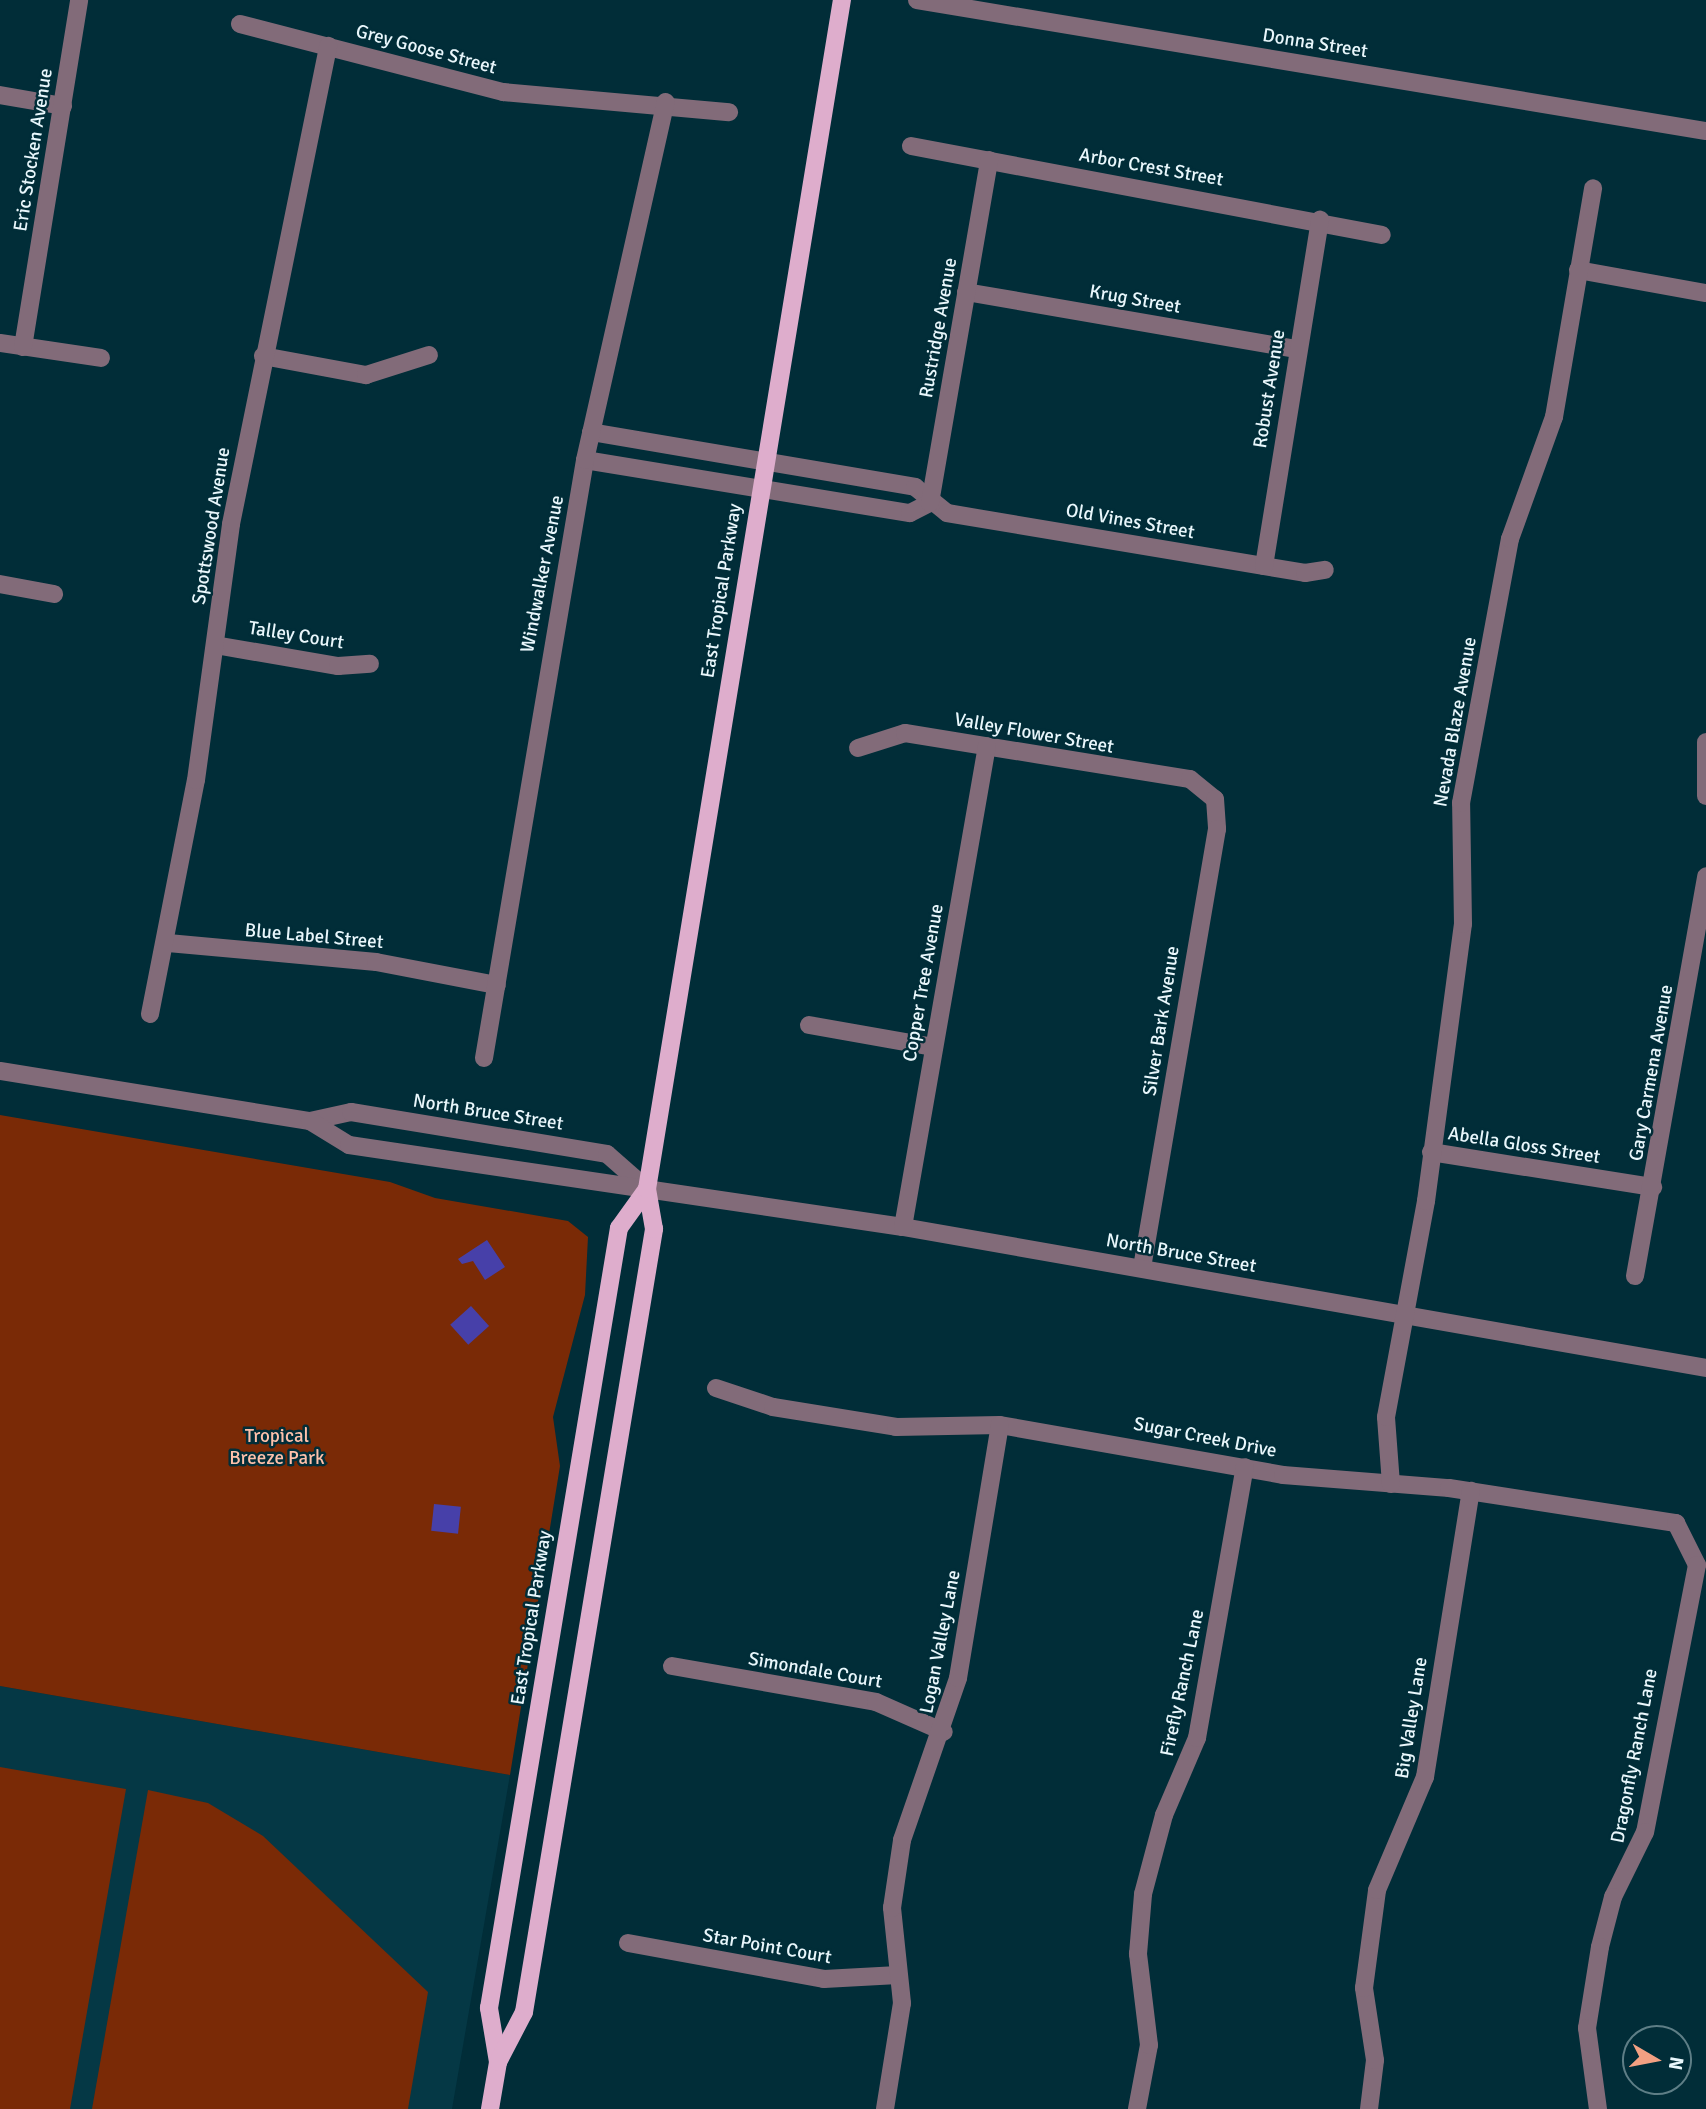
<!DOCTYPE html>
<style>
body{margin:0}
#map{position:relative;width:1706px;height:2109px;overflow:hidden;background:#012d38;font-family:Signika,sans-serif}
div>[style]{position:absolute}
.built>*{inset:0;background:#053845}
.green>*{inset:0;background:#7a2a06}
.building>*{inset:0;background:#4740a9;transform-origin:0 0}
.minor>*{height:18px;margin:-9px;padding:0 9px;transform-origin:9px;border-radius:9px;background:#826b79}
.major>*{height:18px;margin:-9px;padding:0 9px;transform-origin:9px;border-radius:9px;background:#deadcc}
span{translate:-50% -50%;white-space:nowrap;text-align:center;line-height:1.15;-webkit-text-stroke:5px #012d38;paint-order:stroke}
.street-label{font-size:19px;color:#e9f7fc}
.park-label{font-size:19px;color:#fec1ab}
.north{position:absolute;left:1622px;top:2025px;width:70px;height:70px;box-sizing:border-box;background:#012d38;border:2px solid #5e7e86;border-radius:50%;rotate:100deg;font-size:19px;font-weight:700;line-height:28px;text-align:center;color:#e9f7fc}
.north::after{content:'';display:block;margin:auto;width:24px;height:32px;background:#f3a082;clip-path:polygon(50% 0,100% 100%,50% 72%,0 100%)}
</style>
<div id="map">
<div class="built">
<i style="clip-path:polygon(0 1686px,510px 1775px,452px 2109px,0 2109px)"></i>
</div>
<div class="green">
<i style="clip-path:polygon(0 1115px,390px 1182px,435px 1198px,568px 1221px,588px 1237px,585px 1295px,553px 1417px,560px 1466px,510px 1775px,0 1686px)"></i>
<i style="clip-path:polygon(0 1767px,126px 1789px,70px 2109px,0 2109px)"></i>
<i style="clip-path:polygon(148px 1790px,208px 1803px,263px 1836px,428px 1992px,408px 2109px,92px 2109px)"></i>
</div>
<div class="building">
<i style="clip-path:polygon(487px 1240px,505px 1267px,485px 1280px,473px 1261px,462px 1264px,458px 1259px)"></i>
<i style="left:471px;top:1306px;width:27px;height:28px;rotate:48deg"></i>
<i style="left:434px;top:1504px;width:27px;height:27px;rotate:6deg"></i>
</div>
<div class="minor">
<i style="left:917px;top:0;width:800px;rotate:9.43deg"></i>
<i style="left:240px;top:24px;width:272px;rotate:14.5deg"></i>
<i style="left:503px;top:92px;width:227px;rotate:5.1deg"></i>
<i style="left:0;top:95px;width:64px;rotate:9.9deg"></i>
<i style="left:911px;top:146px;width:479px;rotate:10.7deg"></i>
<i style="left:1578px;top:270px;width:130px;rotate:10.2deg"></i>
<i style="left:966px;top:292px;width:336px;rotate:9.8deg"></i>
<i style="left:0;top:343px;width:102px;rotate:8.4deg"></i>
<i style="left:23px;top:347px;width:351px;rotate:-80.8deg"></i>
<i style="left:263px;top:356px;width:105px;rotate:10.5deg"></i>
<i style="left:366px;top:375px;width:66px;rotate:-17.6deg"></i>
<i style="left:591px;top:432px;width:329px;rotate:9.6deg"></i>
<i style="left:915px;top:487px;width:41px;rotate:39.1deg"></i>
<i style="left:947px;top:513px;width:363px;rotate:9.5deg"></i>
<i style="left:1305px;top:573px;width:20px;rotate:-9deg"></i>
<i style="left:585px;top:460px;width:329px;rotate:9.3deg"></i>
<i style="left:910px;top:513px;width:22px;rotate:-27deg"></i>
<i style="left:930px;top:503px;width:348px;rotate:-80.2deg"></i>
<i style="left:1264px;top:566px;width:351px;rotate:-80.8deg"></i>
<i style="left:0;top:584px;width:55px;rotate:10.5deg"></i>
<i style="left:215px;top:645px;width:125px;rotate:9.7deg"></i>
<i style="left:338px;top:666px;width:32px;rotate:-4deg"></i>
<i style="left:1706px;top:742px;width:54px;rotate:90deg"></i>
<i style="left:858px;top:748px;width:49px;rotate:-17.7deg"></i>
<i style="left:905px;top:733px;width:289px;rotate:9.2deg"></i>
<i style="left:1190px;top:779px;width:32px;rotate:39deg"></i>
<i style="left:1215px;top:799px;width:30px;rotate:86deg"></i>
<i style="left:1217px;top:829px;width:445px;rotate:99.7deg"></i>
<i style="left:168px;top:943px;width:209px;rotate:5.2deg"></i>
<i style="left:376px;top:962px;width:123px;rotate:10.8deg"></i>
<i style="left:150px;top:1014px;width:238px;rotate:-78.9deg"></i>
<i style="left:196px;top:780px;width:258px;rotate:-82.2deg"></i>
<i style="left:231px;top:524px;width:488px;rotate:-78.5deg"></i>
<i style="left:809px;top:1025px;width:127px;rotate:10deg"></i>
<i style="left:484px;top:1058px;width:606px;rotate:-80.41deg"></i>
<i style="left:585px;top:460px;width:367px;rotate:-77.3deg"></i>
<i style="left:0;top:1071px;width:314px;rotate:9.2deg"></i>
<i style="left:310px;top:1121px;width:42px;rotate:-12.4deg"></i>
<i style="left:351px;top:1112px;width:259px;rotate:9.3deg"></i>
<i style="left:607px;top:1154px;width:53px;rotate:41.2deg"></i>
<i style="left:310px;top:1121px;width:46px;rotate:31.6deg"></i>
<i style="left:349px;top:1145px;width:560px;rotate:8.42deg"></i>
<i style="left:903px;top:1227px;width:815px;rotate:9.96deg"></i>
<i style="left:1431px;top:1152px;width:225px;rotate:9deg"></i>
<i style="left:903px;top:1227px;width:488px;rotate:-80.1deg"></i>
<i style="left:1635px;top:1276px;width:406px;rotate:-79.9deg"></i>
<i style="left:716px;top:1388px;width:60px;rotate:18.4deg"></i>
<i style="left:773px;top:1407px;width:125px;rotate:9.2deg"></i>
<i style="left:896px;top:1427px;width:104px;rotate:-1.1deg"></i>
<i style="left:1000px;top:1425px;width:287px;rotate:10deg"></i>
<i style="left:1283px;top:1475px;width:167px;rotate:4.5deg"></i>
<i style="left:1449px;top:1488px;width:230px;rotate:8.8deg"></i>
<i style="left:1676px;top:1523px;width:47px;rotate:63.4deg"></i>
<i style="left:1697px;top:1565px;width:272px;rotate:101deg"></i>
<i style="left:1645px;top:1832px;width:72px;rotate:116.2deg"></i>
<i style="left:1613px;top:1897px;width:52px;rotate:104.6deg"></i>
<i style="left:1600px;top:1947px;width:82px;rotate:99.1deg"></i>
<i style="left:1587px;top:2028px;width:82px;rotate:82.3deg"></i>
<i style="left:1391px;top:1484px;width:67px;rotate:-94.3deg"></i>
<i style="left:1386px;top:1417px;width:220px;rotate:-79.5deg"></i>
<i style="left:1426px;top:1201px;width:279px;rotate:-82.4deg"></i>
<i style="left:1463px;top:924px;width:121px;rotate:-90.9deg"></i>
<i style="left:1461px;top:803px;width:269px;rotate:-79.5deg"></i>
<i style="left:1510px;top:539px;width:130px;rotate:-70.2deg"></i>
<i style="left:1554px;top:417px;width:232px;rotate:-80.3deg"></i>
<i style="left:672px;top:1666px;width:207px;rotate:10deg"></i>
<i style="left:876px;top:1702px;width:74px;rotate:23.8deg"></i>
<i style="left:628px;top:1943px;width:199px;rotate:10.4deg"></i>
<i style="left:824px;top:1979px;width:74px;rotate:-3.1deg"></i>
<i style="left:885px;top:2109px;width:107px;rotate:-80.9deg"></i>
<i style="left:902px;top:2003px;width:96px;rotate:-96deg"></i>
<i style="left:892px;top:1908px;width:69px;rotate:-81.6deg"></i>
<i style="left:902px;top:1840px;width:171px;rotate:-70.9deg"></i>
<i style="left:958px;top:1678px;width:256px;rotate:-80.6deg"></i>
<i style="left:1137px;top:2109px;width:65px;rotate:-79.4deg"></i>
<i style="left:1149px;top:2045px;width:92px;rotate:-96.9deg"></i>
<i style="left:1138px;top:1954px;width:60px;rotate:-85.2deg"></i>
<i style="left:1143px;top:1894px;width:82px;rotate:-75.1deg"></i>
<i style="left:1164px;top:1815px;width:84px;rotate:-66.8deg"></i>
<i style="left:1197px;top:1738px;width:275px;rotate:-80deg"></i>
<i style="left:1369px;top:2109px;width:49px;rotate:-83deg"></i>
<i style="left:1375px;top:2060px;width:73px;rotate:-98.7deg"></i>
<i style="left:1364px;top:1988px;width:99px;rotate:-82.4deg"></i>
<i style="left:1377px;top:1890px;width:123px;rotate:-67deg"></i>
<i style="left:1425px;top:1777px;width:290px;rotate:-80.9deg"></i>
</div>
<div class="major">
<i style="left:498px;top:2062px;width:55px;rotate:-99.5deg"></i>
<i style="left:489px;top:2008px;width:791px;rotate:-80.54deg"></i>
<i style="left:619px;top:1228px;width:48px;rotate:-54.3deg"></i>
<i style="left:490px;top:2109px;width:48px;rotate:-80.3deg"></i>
<i style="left:498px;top:2062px;width:56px;rotate:-62.5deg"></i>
<i style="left:524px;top:2012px;width:794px;rotate:-80.57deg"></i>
<i style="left:654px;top:1229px;width:41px;rotate:-99.9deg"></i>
<i style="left:647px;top:1189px;width:1205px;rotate:-80.69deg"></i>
</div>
<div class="street-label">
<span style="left:1315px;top:44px;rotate:9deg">Donna Street</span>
<span style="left:426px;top:50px;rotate:15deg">Grey Goose Street</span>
<span style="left:34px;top:150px;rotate:-81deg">Eric Stocken Avenue</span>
<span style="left:1151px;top:168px;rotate:10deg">Arbor Crest Street</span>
<span style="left:1135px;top:300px;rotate:10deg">Krug Street</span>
<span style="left:939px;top:328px;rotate:-80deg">Rustridge Avenue</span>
<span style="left:1270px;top:389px;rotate:-81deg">Robust Avenue</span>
<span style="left:1130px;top:522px;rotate:10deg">Old Vines Street</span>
<span style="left:212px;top:526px;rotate:-81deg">Spottswood Avenue</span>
<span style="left:543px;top:574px;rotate:-79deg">Windwalker Avenue</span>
<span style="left:722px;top:591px;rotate:-81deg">East Tropical Parkway</span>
<span style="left:296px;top:636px;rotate:9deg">Talley Court</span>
<span style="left:1456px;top:722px;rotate:-80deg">Nevada Blaze Avenue</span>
<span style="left:1034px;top:734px;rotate:10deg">Valley Flower Street</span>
<span style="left:314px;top:937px;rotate:5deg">Blue Label Street</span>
<span style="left:924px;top:983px;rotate:-80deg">Copper Tree Avenue</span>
<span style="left:1162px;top:1021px;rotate:-81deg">Silver Bark Avenue</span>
<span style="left:1652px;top:1073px;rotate:-80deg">Gary Carmena Avenue</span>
<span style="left:488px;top:1113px;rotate:9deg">North Bruce Street</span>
<span style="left:1524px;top:1146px;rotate:9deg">Abella Gloss Street</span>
<span style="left:1181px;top:1254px;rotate:10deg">North Bruce Street</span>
<span style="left:1205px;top:1438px;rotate:11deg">Sugar Creek Drive</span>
<span style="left:532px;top:1618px;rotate:-81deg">East Tropical Parkway</span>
<span style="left:941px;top:1642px;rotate:-79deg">Logan Valley Lane</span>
<span style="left:815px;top:1671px;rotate:10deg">Simondale Court</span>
<span style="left:1183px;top:1683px;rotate:-78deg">Firefly Ranch Lane</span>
<span style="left:1412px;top:1718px;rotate:-81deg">Big Valley Lane</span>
<span style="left:1635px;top:1756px;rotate:-79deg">Dragonfly Ranch Lane</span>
<span style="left:767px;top:1947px;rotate:10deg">Star Point Court</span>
</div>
<div class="park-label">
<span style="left:277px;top:1448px">Tropical<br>Breeze Park</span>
</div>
<div class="north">N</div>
</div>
